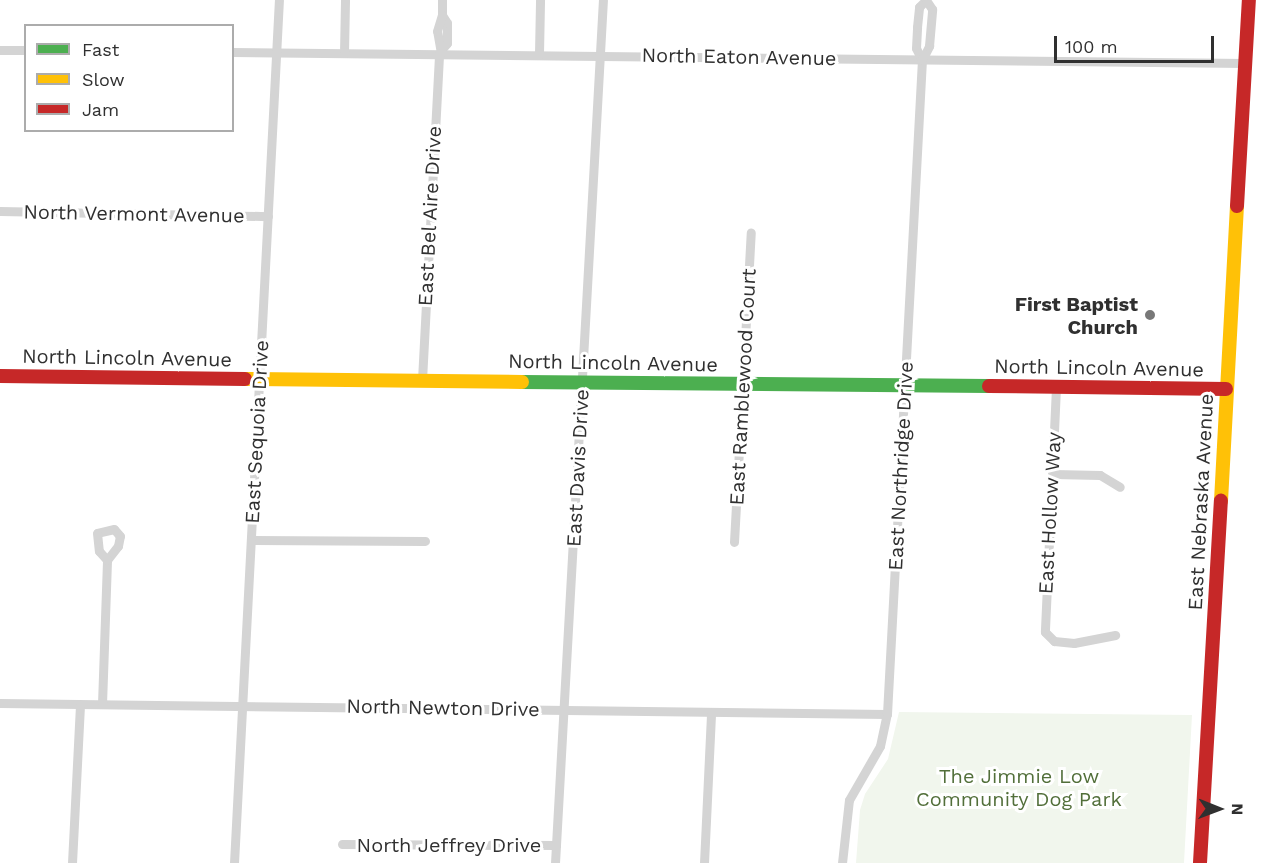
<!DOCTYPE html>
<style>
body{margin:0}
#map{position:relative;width:1273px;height:863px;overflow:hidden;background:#fff;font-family:"Work Sans",sans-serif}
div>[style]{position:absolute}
.green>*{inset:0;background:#f1f6ed}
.street>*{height:9px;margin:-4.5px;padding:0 4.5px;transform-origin:4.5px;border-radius:4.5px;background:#d4d4d4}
.fast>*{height:14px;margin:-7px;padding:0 7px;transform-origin:7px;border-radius:7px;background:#4caf50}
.slow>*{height:14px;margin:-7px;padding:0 7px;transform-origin:7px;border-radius:7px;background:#ffc107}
.jam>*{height:14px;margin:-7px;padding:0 7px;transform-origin:7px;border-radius:7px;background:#c62828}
.dots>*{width:16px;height:16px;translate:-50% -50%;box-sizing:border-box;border:3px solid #fff;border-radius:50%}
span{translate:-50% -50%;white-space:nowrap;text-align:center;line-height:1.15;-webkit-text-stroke:6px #fff;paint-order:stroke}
.street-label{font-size:20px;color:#303030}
.poi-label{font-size:20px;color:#303030;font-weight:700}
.right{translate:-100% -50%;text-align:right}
.park-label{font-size:20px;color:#526f3a}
.legend{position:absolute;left:24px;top:24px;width:210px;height:108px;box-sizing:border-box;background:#fff;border:2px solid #acacac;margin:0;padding:8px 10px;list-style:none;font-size:18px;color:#303030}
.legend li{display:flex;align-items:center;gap:12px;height:30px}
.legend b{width:30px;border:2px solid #acacac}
.north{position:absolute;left:1189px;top:779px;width:60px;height:60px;-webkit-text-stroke:4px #fff;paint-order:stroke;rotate:91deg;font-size:16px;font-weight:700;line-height:24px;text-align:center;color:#303030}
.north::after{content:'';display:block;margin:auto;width:21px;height:27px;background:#303030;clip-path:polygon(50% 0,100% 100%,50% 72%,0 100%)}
.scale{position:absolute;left:1054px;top:36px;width:160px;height:27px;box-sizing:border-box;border:3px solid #303030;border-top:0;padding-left:8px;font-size:18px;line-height:21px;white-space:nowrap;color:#303030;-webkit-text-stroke:4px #fff;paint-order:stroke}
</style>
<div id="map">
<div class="green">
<i style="clip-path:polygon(899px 712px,1192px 715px,1184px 863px,856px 863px,860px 810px,865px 794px,888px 759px)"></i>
</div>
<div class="street">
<i style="left:0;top:50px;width:26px"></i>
<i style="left:441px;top:50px;width:9px;rotate:-49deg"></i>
<i style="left:447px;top:43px;width:20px;rotate:-90deg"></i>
<i style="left:447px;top:23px;width:9px;rotate:-122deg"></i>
<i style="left:442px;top:15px;width:15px;rotate:-90deg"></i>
<i style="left:232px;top:52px;width:1013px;rotate:0.62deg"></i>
<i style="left:344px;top:53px;width:53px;rotate:-88.9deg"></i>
<i style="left:441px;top:53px;width:22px;rotate:-100deg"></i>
<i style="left:437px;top:31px;width:17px;rotate:-73deg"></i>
<i style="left:539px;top:54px;width:54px;rotate:-88.9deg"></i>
<i style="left:922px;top:60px;width:13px;rotate:-117deg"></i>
<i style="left:916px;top:48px;width:21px;rotate:-87deg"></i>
<i style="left:917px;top:27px;width:20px;rotate:-84deg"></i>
<i style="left:919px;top:7px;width:10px;rotate:-45deg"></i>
<i style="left:0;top:211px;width:268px;rotate:1.1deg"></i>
<i style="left:422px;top:380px;width:327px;rotate:-87deg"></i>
<i style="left:1056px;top:387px;width:245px;rotate:92.6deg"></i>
<i style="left:1045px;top:632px;width:13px;rotate:45deg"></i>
<i style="left:1054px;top:641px;width:20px;rotate:6deg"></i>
<i style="left:1074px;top:643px;width:42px;rotate:-11deg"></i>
<i style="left:1053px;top:474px;width:47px;rotate:1.2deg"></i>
<i style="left:1100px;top:475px;width:23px;rotate:31deg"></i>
<i style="left:251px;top:540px;width:174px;rotate:0.3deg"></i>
<i style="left:734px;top:542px;width:310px;rotate:-86.9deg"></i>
<i style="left:0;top:703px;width:887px;rotate:0.71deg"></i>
<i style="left:102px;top:704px;width:144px;rotate:-88deg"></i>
<i style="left:107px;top:560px;width:18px;rotate:-52deg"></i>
<i style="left:118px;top:546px;width:10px;rotate:-79deg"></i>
<i style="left:120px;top:536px;width:9px;rotate:-131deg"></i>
<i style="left:114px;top:529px;width:17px;rotate:167deg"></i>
<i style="left:97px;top:533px;width:18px;rotate:84deg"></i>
<i style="left:99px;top:551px;width:12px;rotate:48deg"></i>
<i style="left:342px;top:844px;width:214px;rotate:0.3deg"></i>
<i style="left:72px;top:863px;width:159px;rotate:-87.1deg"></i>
<i style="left:234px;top:863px;width:864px;rotate:-87.02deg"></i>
<i style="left:555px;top:863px;width:864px;rotate:-86.82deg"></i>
<i style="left:704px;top:863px;width:151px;rotate:-87.3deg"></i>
<i style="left:842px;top:863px;width:63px;rotate:-83.7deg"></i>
<i style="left:849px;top:800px;width:62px;rotate:-60.1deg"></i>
<i style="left:880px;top:746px;width:33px;rotate:-78deg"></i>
<i style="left:887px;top:714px;width:655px;rotate:-86.94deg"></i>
<i style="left:922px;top:60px;width:16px;rotate:-63deg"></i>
<i style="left:929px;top:46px;width:37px;rotate:-85deg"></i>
<i style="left:932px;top:9px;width:11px;rotate:-124deg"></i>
</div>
<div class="fast">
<i style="left:522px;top:382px;width:467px;rotate:0.5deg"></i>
</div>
<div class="slow">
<i style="left:245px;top:379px;width:277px;rotate:0.6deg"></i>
<i style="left:1221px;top:501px;width:295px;rotate:-86.9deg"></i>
</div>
<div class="jam">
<i style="left:1237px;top:206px;width:206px;rotate:-86.7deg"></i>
<i style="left:0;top:376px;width:245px;rotate:0.7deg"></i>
<i style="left:989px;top:386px;width:237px;rotate:0.7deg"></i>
<i style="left:1200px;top:863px;width:363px;rotate:-86.7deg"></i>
</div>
<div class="dots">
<i style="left:1150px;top:315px;background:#787878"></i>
</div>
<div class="street-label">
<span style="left:739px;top:57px;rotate:1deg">North Eaton Avenue</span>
<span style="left:134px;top:214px;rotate:1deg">North Vermont Avenue</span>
<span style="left:430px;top:216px;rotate:-87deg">East Bel Aire Drive</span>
<span style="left:127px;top:358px;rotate:1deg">North Lincoln Avenue</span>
<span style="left:613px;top:363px;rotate:1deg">North Lincoln Avenue</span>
<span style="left:1099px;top:368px;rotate:1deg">North Lincoln Avenue</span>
<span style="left:743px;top:387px;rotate:-87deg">East Ramblewood Court</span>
<span style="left:257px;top:432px;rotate:-87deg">East Sequoia Drive</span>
<span style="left:901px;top:466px;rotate:-87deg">East Northridge Drive</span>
<span style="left:578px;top:468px;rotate:-87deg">East Davis Drive</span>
<span style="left:1201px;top:502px;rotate:-87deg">East Nebraska Avenue</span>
<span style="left:1050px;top:513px;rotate:-87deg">East Hollow Way</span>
<span style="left:443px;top:708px;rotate:1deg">North Newton Drive</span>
<span style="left:449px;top:845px">North Jeffrey Drive</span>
</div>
<div class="poi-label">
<span class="right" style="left:1138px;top:316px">First Baptist<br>Church</span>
</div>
<div class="park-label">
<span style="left:1019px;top:788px">The Jimmie Low<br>Community Dog Park</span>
</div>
<ul class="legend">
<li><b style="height:8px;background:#4caf50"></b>Fast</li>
<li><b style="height:8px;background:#ffc107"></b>Slow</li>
<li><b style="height:8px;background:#c62828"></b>Jam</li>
</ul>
<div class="north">N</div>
<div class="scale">100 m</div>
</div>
